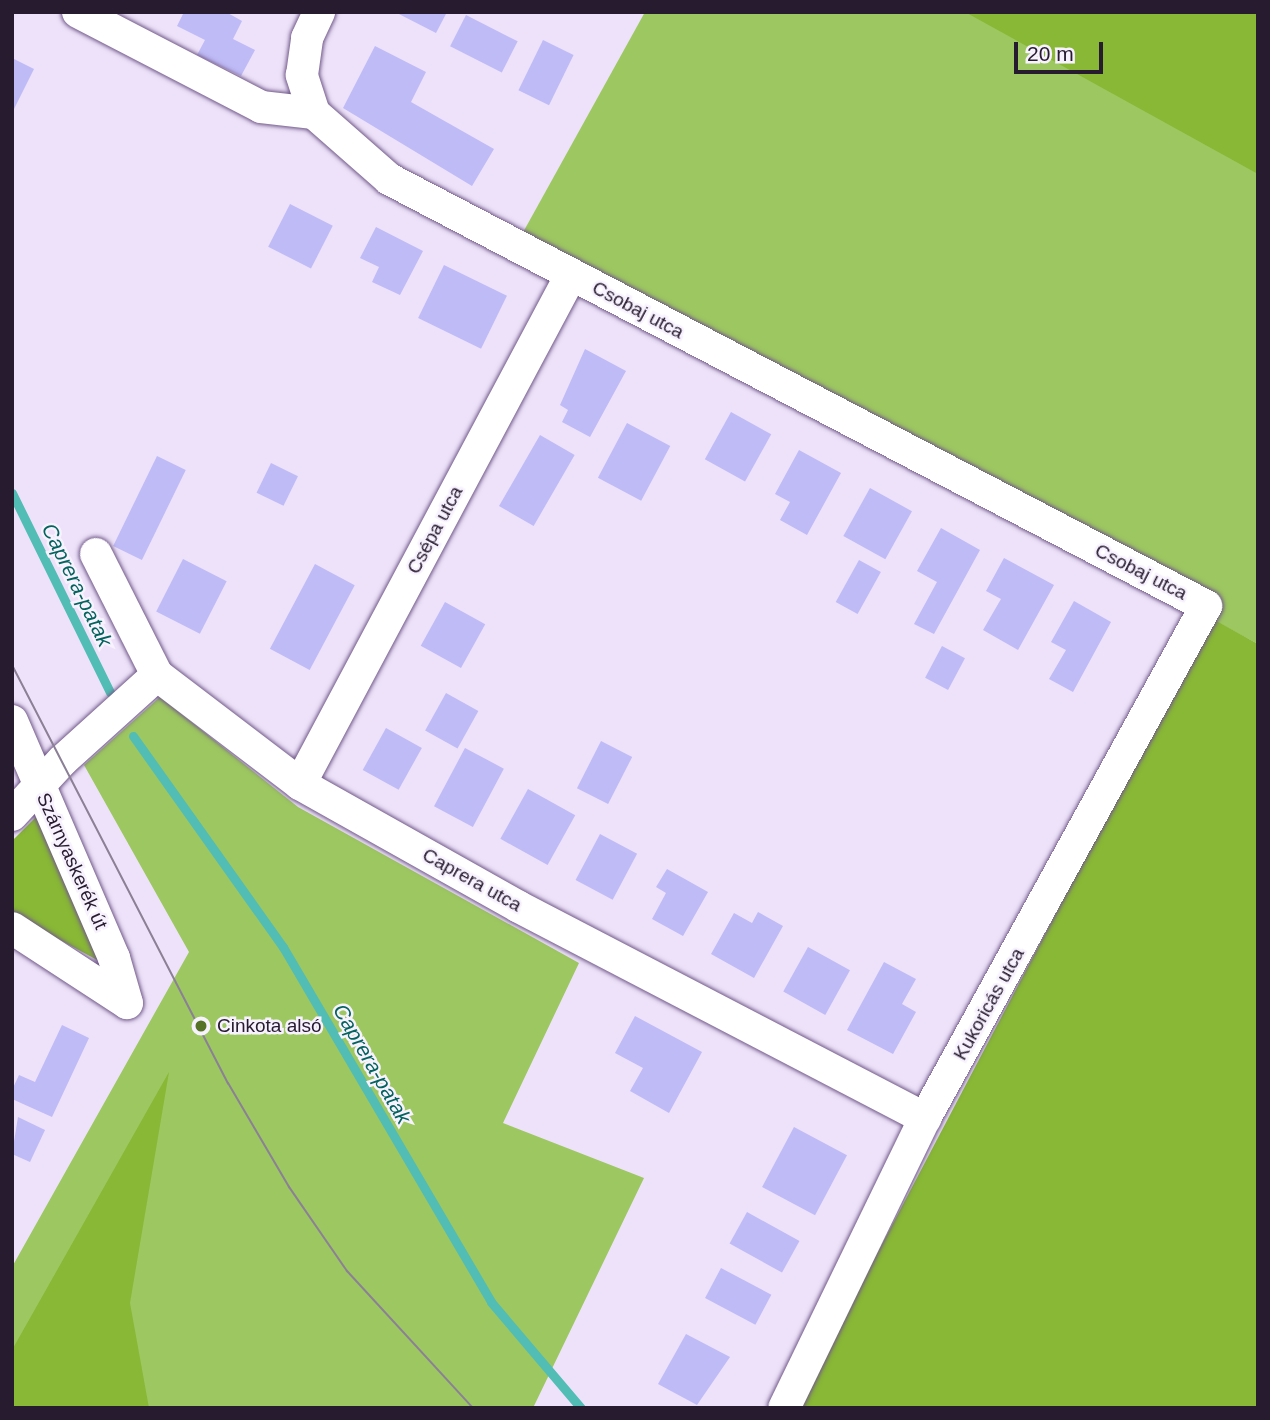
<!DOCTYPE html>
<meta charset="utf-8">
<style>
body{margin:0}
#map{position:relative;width:1270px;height:1420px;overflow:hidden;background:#ede2f9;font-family:Helvetica,sans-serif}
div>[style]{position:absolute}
.green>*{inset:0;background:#9dc760}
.forest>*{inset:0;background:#88b835}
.stream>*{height:9px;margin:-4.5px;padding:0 4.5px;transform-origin:4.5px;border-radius:4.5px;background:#52bdb4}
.building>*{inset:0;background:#bfbbf6;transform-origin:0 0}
.roads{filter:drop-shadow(0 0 2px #715889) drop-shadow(0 0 2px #715889)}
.minor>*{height:32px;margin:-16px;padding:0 16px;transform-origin:16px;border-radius:16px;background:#fff}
.tram>*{height:2px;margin:-1px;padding:0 1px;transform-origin:1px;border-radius:1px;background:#8b8096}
.dots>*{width:19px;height:19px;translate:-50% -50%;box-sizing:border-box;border:4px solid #f8f2fe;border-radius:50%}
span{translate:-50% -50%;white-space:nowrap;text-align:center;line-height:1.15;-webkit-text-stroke:5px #f8f2fe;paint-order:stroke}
.street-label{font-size:19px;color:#261b2f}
.poi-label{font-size:19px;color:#261b2f}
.left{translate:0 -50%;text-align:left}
.water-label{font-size:21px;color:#03635d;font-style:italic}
.frame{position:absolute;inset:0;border:14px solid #261b2f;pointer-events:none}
.scale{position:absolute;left:1014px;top:42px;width:89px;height:32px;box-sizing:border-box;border:4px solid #261b2f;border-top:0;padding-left:9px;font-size:21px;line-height:24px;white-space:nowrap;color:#261b2f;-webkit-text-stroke:5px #f8f2fe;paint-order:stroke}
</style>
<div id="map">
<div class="green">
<i style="clip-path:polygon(645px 12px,1258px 12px,1258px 644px,516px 245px)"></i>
<i style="clip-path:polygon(160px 697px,298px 807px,579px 963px,503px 1123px,644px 1178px,533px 1408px,12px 1408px,12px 1267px,189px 952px,84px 765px)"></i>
</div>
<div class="forest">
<i style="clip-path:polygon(965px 12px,1258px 12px,1258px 174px)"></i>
<i style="clip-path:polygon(1211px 618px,1258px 644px,1258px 1408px,796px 1408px)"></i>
<i style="clip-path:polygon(40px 813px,99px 961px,12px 914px,12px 841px)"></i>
<i style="clip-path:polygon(169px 1072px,130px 1303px,149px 1408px,12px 1408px,12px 1350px)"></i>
</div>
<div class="stream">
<i style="left:12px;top:493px;width:222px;rotate:63.8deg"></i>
<i style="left:133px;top:736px;width:259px;rotate:54.6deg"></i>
<i style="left:283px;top:947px;width:411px;rotate:59.6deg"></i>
<i style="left:491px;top:1302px;width:139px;rotate:49.7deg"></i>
</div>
<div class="building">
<i style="clip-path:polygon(184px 12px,226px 12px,242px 21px,233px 39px,255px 50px,241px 76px,197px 55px,205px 40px,177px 26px)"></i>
<i style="clip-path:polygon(395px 12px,447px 12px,436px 33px)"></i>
<i style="left:466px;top:15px;width:58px;height:35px;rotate:27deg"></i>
<i style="left:543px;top:40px;width:34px;height:56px;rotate:26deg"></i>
<i style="clip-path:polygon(375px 46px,426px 72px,411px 102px,494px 149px,472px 186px,343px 108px)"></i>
<i style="clip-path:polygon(12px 58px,34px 69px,12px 113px)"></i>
<i style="left:290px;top:204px;width:48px;height:48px;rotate:27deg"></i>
<i style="clip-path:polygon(376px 227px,423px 251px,400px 295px,372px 282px,379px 267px,360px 258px)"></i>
<i style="left:444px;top:265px;width:70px;height:59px;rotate:26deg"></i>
<i style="clip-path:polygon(585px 349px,626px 371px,590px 437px,562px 422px,568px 410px,560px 405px)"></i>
<i style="left:731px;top:412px;width:46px;height:54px;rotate:29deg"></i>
<i style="left:627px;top:423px;width:49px;height:62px;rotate:28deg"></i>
<i style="left:540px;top:435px;width:40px;height:82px;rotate:30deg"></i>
<i style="clip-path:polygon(799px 450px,841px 473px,807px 535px,780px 520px,790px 502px,775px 494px)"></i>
<i style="left:157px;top:456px;width:32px;height:100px;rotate:26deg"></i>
<i style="left:271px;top:463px;width:30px;height:33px;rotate:26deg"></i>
<i style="left:870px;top:488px;width:48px;height:55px;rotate:29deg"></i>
<i style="clip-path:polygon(941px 528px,980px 550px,934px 634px,914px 624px,937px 582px,917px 571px)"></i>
<i style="clip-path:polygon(1004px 558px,1054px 585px,1018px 650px,983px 630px,1001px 599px,986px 591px)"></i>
<i style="left:183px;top:559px;width:49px;height:59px;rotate:27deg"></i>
<i style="left:859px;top:560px;width:25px;height:48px;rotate:29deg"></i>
<i style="left:315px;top:564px;width:45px;height:96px;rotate:28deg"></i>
<i style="clip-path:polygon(1074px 601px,1111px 622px,1073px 692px,1049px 679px,1066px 650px,1051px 642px)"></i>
<i style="left:445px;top:602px;width:46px;height:50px;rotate:29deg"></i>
<i style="left:942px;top:646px;width:26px;height:36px;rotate:28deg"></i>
<i style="left:446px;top:693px;width:37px;height:43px;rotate:29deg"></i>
<i style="left:386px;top:728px;width:41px;height:48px;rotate:29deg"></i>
<i style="left:601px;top:741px;width:35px;height:53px;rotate:27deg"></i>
<i style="left:465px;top:748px;width:44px;height:66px;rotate:28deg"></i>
<i style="left:528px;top:789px;width:54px;height:57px;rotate:29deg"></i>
<i style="left:600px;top:834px;width:42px;height:52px;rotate:28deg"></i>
<i style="clip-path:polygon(667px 869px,708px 892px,683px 936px,652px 919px,666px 893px,656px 887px)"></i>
<i style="clip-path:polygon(758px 912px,783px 926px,754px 978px,711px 954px,734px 913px,752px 923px)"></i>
<i style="left:808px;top:947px;width:48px;height:51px;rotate:29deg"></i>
<i style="clip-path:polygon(884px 962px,916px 979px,902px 1004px,916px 1012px,893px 1054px,847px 1030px)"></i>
<i style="clip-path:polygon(635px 1016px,702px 1052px,669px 1113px,630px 1091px,643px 1068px,615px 1053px)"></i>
<i style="clip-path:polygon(62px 1025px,89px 1038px,52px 1117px,12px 1099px,12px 1090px,19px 1075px,35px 1082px)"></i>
<i style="clip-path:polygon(18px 1117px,45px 1130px,30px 1162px,12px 1154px)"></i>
<i style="left:794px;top:1127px;width:60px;height:68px;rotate:28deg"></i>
<i style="left:747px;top:1212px;width:60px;height:36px;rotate:29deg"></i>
<i style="left:721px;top:1268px;width:57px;height:34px;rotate:28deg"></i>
<i style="clip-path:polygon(686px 1334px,730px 1357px,697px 1405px,658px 1384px)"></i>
</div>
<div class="roads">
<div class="minor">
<i style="left:78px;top:12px;width:206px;rotate:27.4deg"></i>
<i style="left:261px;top:107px;width:53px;rotate:6.5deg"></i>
<i style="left:314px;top:113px;width:100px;rotate:41.3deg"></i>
<i style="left:389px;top:179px;width:922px;rotate:27.59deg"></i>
<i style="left:1206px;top:606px;width:584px;rotate:118.76deg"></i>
<i style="left:925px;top:1118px;width:322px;rotate:115.9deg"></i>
<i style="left:314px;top:113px;width:40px;rotate:-108deg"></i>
<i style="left:302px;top:75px;width:37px;rotate:-82deg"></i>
<i style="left:307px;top:38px;width:29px;rotate:-65deg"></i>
<i style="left:96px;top:554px;width:136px;rotate:63.2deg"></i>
<i style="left:157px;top:675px;width:180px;rotate:37.3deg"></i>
<i style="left:300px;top:784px;width:251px;rotate:29.3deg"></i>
<i style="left:519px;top:907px;width:458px;rotate:27.5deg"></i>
<i style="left:12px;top:721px;width:258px;rotate:66.7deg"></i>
<i style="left:114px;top:958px;width:47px;rotate:73.9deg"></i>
<i style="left:300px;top:784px;width:577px;rotate:-61.97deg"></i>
<i style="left:12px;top:815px;width:75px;rotate:-47.2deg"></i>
<i style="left:63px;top:760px;width:127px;rotate:-42.1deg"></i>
<i style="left:12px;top:928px;width:137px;rotate:33.1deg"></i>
</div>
</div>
<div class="tram">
<i style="left:12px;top:665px;width:471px;rotate:62.7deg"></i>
<i style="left:228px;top:1083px;width:121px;rotate:59.6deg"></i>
<i style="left:289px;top:1187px;width:102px;rotate:55.4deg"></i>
<i style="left:347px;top:1271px;width:186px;rotate:47.4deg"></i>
</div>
<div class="dots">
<i style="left:201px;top:1026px;background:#557226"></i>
</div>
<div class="street-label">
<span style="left:638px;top:310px;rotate:28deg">Csobaj utca</span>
<span style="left:435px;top:530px;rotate:-62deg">Csépa utca</span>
<span style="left:1141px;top:572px;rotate:27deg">Csobaj utca</span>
<span style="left:72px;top:861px;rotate:66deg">Szárnyaskerék út</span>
<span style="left:472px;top:880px;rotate:29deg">Caprera utca</span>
<span style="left:989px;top:1004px;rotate:-61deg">Kukoricás utca</span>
</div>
<div class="poi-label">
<span class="left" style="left:217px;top:1026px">Cinkota alsó</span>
</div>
<div class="water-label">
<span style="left:77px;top:585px;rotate:64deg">Caprera-patak</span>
<span style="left:372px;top:1064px;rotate:60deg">Caprera-patak</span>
</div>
<div class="frame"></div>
<div class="scale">20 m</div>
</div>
